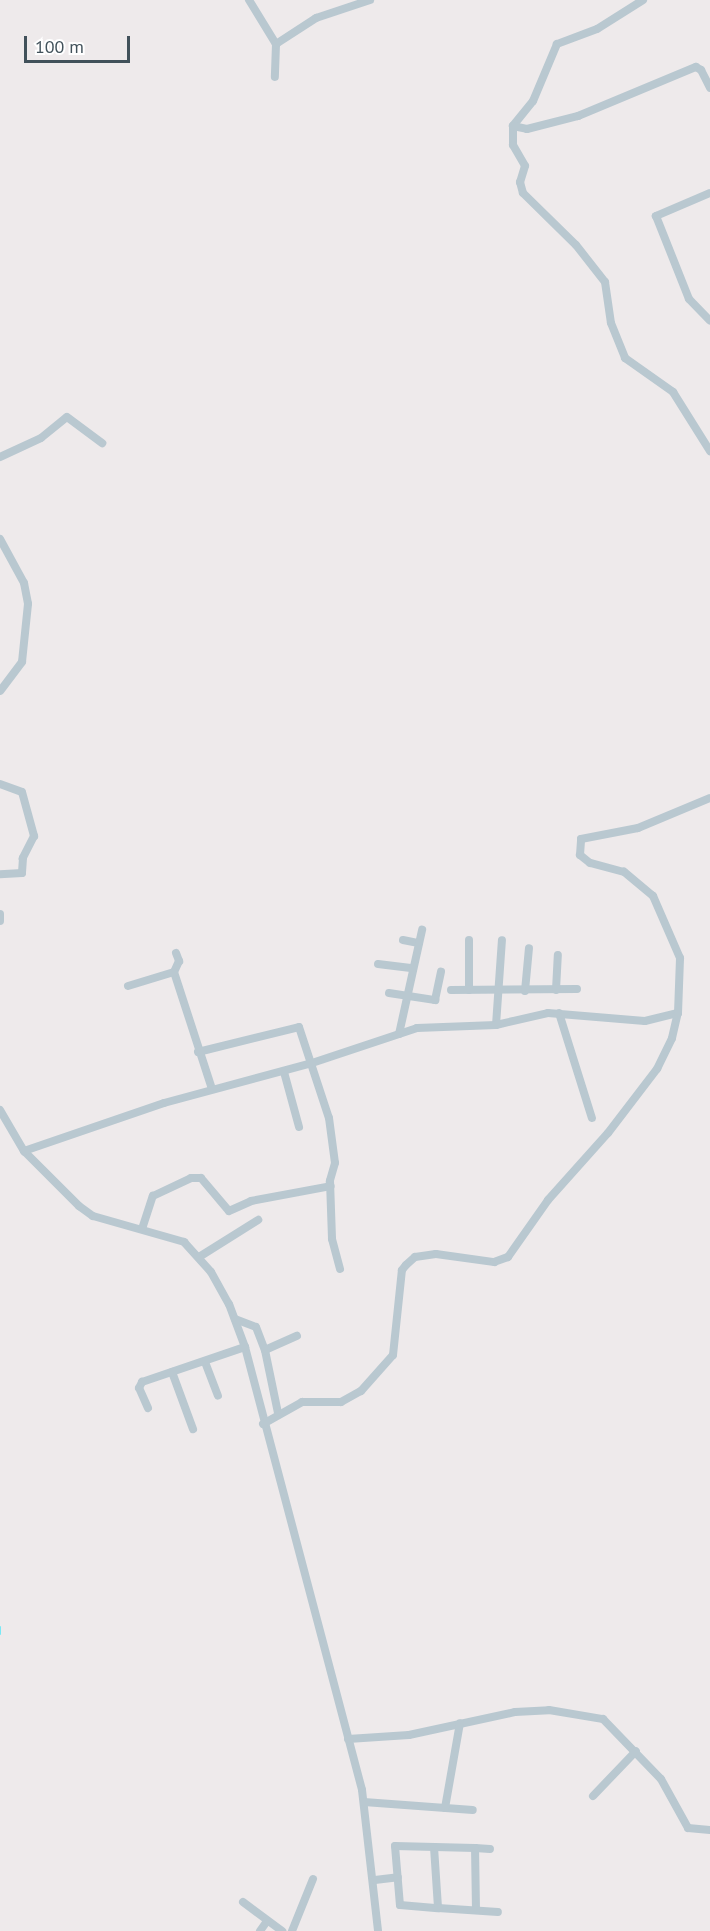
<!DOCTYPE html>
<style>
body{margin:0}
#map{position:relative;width:710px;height:1931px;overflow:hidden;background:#eeeaeb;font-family:"PT Sans",sans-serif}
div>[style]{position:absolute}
.stream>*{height:2px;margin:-1px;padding:0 1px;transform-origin:1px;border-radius:1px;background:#79e9f6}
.minor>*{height:8px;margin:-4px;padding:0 4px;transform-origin:4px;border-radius:4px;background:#b9c8d0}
span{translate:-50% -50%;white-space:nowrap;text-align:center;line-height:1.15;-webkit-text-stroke:4.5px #fff;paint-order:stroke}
.scale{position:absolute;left:24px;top:36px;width:106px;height:27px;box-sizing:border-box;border:3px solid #41515a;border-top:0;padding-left:8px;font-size:18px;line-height:21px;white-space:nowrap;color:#41515a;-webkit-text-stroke:4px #fff;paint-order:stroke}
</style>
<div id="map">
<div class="stream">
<i style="left:0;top:1627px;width:7px;rotate:90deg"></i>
</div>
<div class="minor">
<i style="left:249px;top:0;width:52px;rotate:58.5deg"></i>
<i style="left:276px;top:44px;width:33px;rotate:92deg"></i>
<i style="left:643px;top:0;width:54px;rotate:147.8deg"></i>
<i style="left:597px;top:29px;width:43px;rotate:159.4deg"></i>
<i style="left:557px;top:44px;width:62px;rotate:112.8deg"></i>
<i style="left:533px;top:101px;width:32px;rotate:129deg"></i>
<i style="left:513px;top:126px;width:19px;rotate:90deg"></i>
<i style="left:513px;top:145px;width:24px;rotate:60deg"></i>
<i style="left:525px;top:166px;width:17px;rotate:107deg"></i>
<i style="left:520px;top:182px;width:11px;rotate:75deg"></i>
<i style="left:523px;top:193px;width:74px;rotate:44.5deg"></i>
<i style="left:576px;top:245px;width:47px;rotate:51.9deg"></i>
<i style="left:605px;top:282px;width:41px;rotate:81.7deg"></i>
<i style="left:611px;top:323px;width:38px;rotate:68deg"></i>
<i style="left:625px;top:358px;width:59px;rotate:35.3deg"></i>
<i style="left:673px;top:392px;width:70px;rotate:57.9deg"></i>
<i style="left:276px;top:44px;width:48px;rotate:-33deg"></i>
<i style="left:316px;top:18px;width:57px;rotate:-18.4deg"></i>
<i style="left:513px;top:126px;width:14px;rotate:12deg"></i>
<i style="left:527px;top:129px;width:53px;rotate:-14.3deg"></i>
<i style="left:578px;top:116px;width:128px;rotate:-22.6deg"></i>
<i style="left:696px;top:67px;width:6px;rotate:31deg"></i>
<i style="left:701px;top:70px;width:20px;rotate:63deg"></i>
<i style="left:710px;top:193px;width:59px;rotate:156.9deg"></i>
<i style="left:656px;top:216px;width:89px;rotate:68.3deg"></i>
<i style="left:689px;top:299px;width:30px;rotate:46deg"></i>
<i style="left:0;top:457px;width:45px;rotate:-24.9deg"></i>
<i style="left:41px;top:438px;width:33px;rotate:-39deg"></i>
<i style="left:67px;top:417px;width:44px;rotate:36.6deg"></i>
<i style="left:0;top:539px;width:50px;rotate:61.4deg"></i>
<i style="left:24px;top:583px;width:21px;rotate:79deg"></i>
<i style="left:28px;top:604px;width:58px;rotate:95.9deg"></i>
<i style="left:22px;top:662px;width:36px;rotate:127deg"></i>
<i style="left:0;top:784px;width:23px;rotate:20deg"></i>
<i style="left:22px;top:792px;width:46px;rotate:74.7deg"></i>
<i style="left:34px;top:836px;width:25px;rotate:117deg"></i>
<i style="left:23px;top:858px;width:15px;rotate:94deg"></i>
<i style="left:22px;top:873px;width:22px;rotate:177deg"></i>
<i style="left:0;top:914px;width:7px;rotate:90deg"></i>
<i style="left:403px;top:940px;width:16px;rotate:11deg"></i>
<i style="left:469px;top:940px;width:50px;rotate:90deg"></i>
<i style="left:176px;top:953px;width:9px;rotate:69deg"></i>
<i style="left:179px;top:961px;width:12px;rotate:114deg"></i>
<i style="left:174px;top:972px;width:123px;rotate:72deg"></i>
<i style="left:378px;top:964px;width:35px;rotate:7deg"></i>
<i style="left:128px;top:986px;width:48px;rotate:-16.9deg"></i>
<i style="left:451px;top:990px;width:126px;rotate:-0.5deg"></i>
<i style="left:556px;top:990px;width:35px;rotate:-87deg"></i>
<i style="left:525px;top:991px;width:43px;rotate:-84.7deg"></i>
<i style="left:389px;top:993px;width:47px;rotate:8.7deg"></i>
<i style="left:435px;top:1000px;width:29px;rotate:-78deg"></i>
<i style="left:559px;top:1013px;width:110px;rotate:72.6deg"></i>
<i style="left:496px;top:1025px;width:85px;rotate:-86deg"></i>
<i style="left:399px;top:1034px;width:107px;rotate:-77.5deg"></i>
<i style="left:198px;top:1052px;width:104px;rotate:-13.9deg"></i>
<i style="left:299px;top:1027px;width:96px;rotate:71.8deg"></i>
<i style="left:329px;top:1118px;width:45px;rotate:82.4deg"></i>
<i style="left:335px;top:1163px;width:19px;rotate:106deg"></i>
<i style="left:330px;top:1181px;width:58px;rotate:88deg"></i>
<i style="left:332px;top:1239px;width:31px;rotate:75deg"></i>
<i style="left:284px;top:1072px;width:57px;rotate:74.7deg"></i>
<i style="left:0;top:1110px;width:48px;rotate:59.7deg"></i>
<i style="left:24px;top:1151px;width:78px;rotate:45deg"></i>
<i style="left:79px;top:1206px;width:17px;rotate:36deg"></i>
<i style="left:93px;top:1216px;width:95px;rotate:15.9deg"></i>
<i style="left:184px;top:1242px;width:40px;rotate:48deg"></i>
<i style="left:211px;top:1272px;width:37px;rotate:61deg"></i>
<i style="left:229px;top:1304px;width:46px;rotate:69.6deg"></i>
<i style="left:245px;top:1347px;width:458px;rotate:75.2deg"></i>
<i style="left:362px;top:1790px;width:142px;rotate:83.5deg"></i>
<i style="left:24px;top:1151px;width:148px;rotate:-18.9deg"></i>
<i style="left:164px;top:1103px;width:150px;rotate:-15.1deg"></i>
<i style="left:309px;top:1064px;width:114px;rotate:-18.4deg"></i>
<i style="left:417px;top:1028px;width:79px;rotate:-2.2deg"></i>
<i style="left:496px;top:1025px;width:53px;rotate:-13deg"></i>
<i style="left:548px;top:1013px;width:97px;rotate:4.7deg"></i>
<i style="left:645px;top:1021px;width:34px;rotate:-14deg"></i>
<i style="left:142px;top:1229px;width:35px;rotate:-72deg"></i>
<i style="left:153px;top:1196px;width:42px;rotate:-25.3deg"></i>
<i style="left:191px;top:1178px;width:10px"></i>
<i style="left:201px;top:1178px;width:43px;rotate:49.7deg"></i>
<i style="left:229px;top:1211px;width:24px;rotate:-24deg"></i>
<i style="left:251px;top:1201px;width:81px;rotate:-10.6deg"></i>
<i style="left:199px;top:1257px;width:70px;rotate:-32.1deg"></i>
<i style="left:235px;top:1319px;width:22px;rotate:21deg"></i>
<i style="left:256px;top:1327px;width:25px;rotate:69deg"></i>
<i style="left:205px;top:1362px;width:36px;rotate:69deg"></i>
<i style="left:172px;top:1372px;width:61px;rotate:69.8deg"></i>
<i style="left:148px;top:1408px;width:22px;rotate:-114deg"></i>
<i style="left:139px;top:1388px;width:7px;rotate:-63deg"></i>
<i style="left:142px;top:1382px;width:109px;rotate:-18.8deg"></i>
<i style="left:278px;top:1413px;width:64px;rotate:-101.7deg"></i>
<i style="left:265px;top:1350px;width:35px;rotate:-24deg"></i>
<i style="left:263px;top:1424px;width:45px;rotate:-29.4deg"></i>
<i style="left:302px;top:1402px;width:39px"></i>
<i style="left:341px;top:1402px;width:23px;rotate:-29deg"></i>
<i style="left:361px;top:1391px;width:48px;rotate:-48.4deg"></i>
<i style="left:393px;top:1355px;width:85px;rotate:-84deg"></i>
<i style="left:402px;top:1270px;width:6px;rotate:-51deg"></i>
<i style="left:406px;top:1265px;width:12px;rotate:-42deg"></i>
<i style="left:415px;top:1257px;width:21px;rotate:-8deg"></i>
<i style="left:436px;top:1254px;width:59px;rotate:7.9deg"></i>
<i style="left:494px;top:1262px;width:15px;rotate:-20deg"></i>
<i style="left:508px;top:1257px;width:70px;rotate:-54.9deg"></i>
<i style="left:548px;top:1200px;width:90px;rotate:-48.2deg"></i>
<i style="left:608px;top:1133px;width:81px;rotate:-52.6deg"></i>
<i style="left:657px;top:1069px;width:34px;rotate:-64deg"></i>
<i style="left:672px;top:1038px;width:26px;rotate:-77deg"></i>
<i style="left:678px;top:1013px;width:55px;rotate:-87.9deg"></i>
<i style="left:680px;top:958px;width:68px;rotate:-113.5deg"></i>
<i style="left:653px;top:896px;width:38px;rotate:-140deg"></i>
<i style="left:624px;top:872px;width:35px;rotate:-165deg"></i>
<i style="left:590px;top:863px;width:13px;rotate:-141deg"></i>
<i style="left:580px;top:855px;width:16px;rotate:-86deg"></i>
<i style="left:581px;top:839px;width:58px;rotate:-10.9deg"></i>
<i style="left:638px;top:828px;width:78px;rotate:-22.6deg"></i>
<i style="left:348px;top:1739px;width:61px;rotate:-3.8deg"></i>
<i style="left:409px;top:1735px;width:108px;rotate:-12.2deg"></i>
<i style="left:515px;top:1712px;width:34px;rotate:-3deg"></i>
<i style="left:549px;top:1710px;width:55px;rotate:9.5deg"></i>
<i style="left:603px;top:1719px;width:83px;rotate:46deg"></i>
<i style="left:661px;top:1779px;width:56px;rotate:61.1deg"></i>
<i style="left:688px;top:1828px;width:22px;rotate:5deg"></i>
<i style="left:593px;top:1796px;width:62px;rotate:-46.3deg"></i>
<i style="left:364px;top:1802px;width:109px;rotate:4.2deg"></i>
<i style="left:445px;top:1808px;width:86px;rotate:-80deg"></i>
<i style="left:434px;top:1847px;width:61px;rotate:86.2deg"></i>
<i style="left:475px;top:1848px;width:15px;rotate:4deg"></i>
<i style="left:375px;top:1880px;width:23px;rotate:-7deg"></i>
<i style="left:243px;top:1902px;width:49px;rotate:36.6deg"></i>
<i style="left:476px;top:1910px;width:62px;rotate:-90.9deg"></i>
<i style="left:475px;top:1848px;width:80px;rotate:-178.6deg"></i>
<i style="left:395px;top:1846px;width:59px;rotate:85.2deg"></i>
<i style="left:400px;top:1905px;width:38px;rotate:5deg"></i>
<i style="left:438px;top:1908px;width:60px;rotate:3.8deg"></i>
<i style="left:260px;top:1931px;width:12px;rotate:-55deg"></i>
<i style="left:292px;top:1931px;width:56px;rotate:-68deg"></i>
</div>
<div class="scale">100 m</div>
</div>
